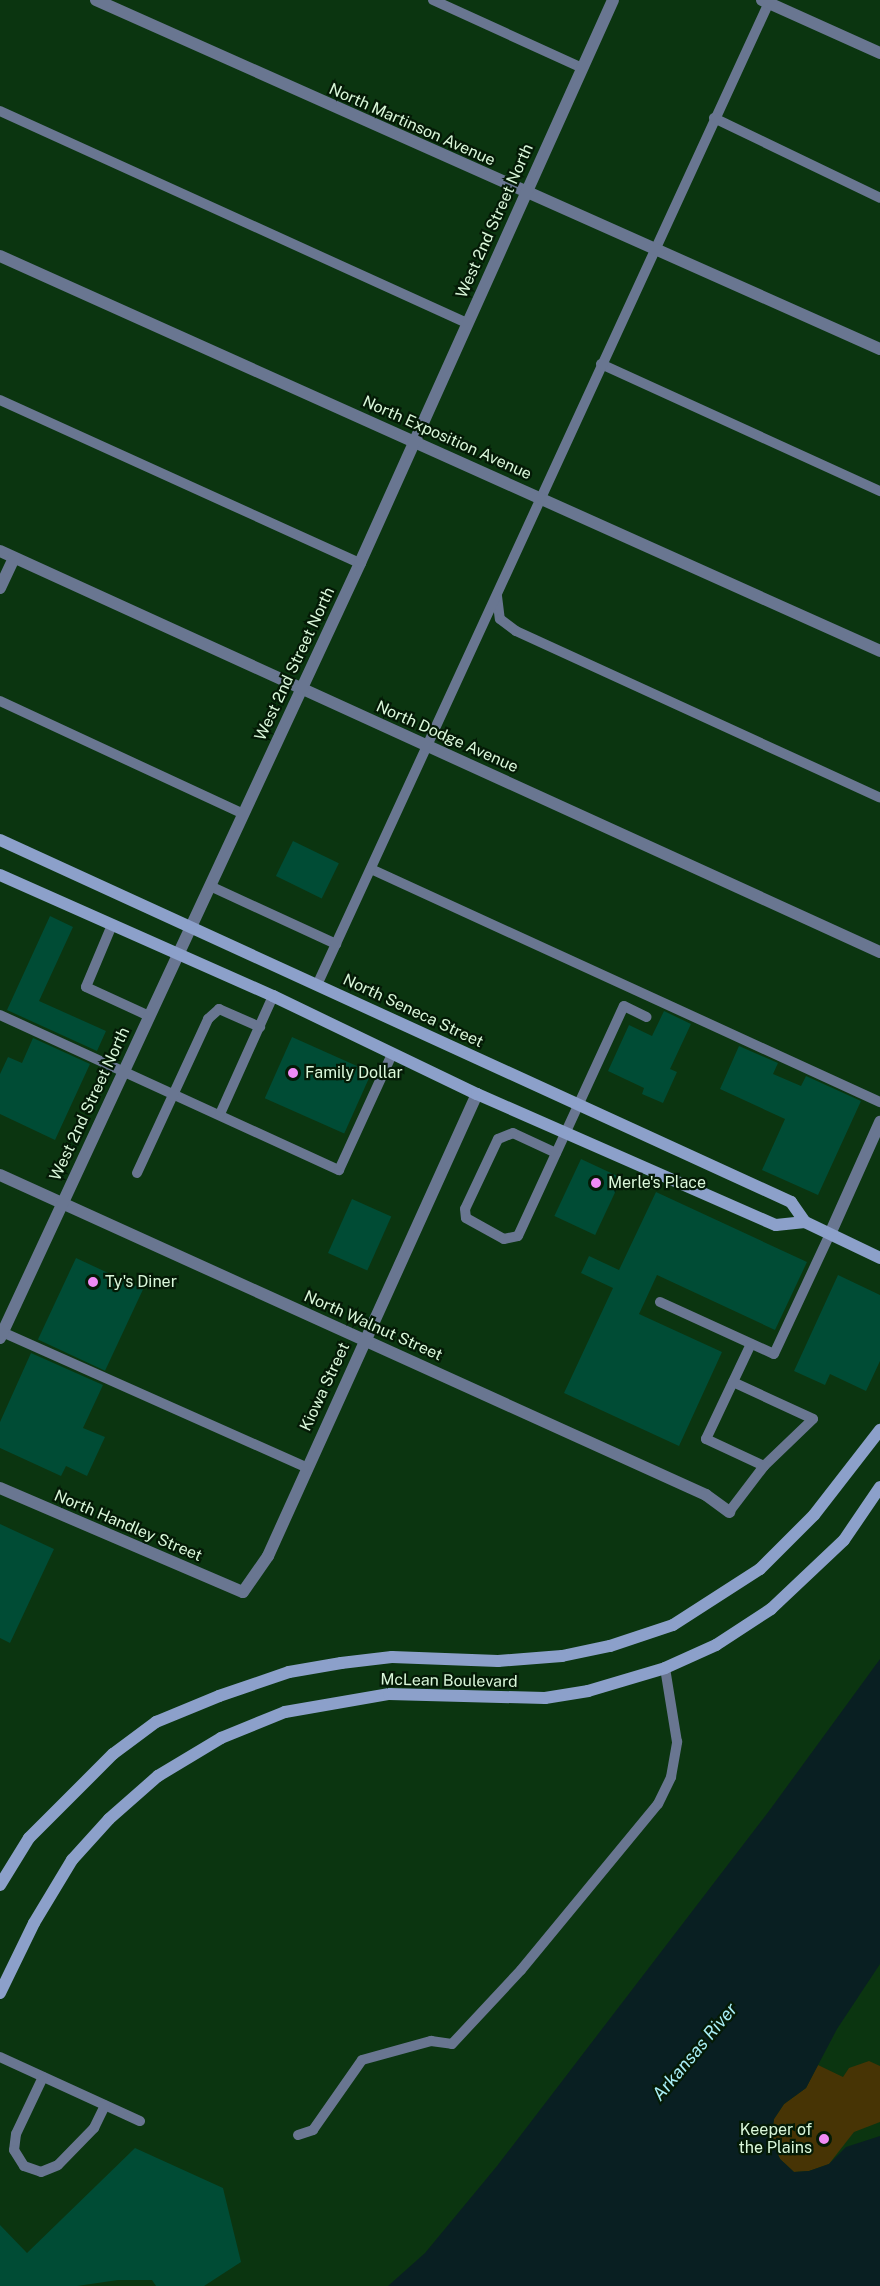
<!DOCTYPE html>
<style>
body{margin:0}
#map{position:relative;width:880px;height:2286px;overflow:hidden;background:#0b3510;font-family:"Public Sans",sans-serif}
div>[style]{position:absolute}
.green>*{inset:0;background:#473405}
.water>*{inset:0;background:#091f22}
.building>*{inset:0;background:#004c35;transform-origin:0 0}
.service>*{height:10px;margin:-5px;padding:0 5px;transform-origin:5px;border-radius:5px;background:#697691}
.minor>*{height:12px;margin:-6px;padding:0 6px;transform-origin:6px;border-radius:6px;background:#697691}
.tertiary>*{height:12px;margin:-6px;padding:0 6px;transform-origin:6px;border-radius:6px;background:#697691}
.secondary>*{height:12px;margin:-6px;padding:0 6px;transform-origin:6px;border-radius:6px;background:#8ca0ca}
.dots>*{width:16px;height:16px;translate:-50% -50%;box-sizing:border-box;border:3px solid #041a06;border-radius:50%}
span{translate:-50% -50%;white-space:nowrap;text-align:center;line-height:1.15;-webkit-text-stroke:4.5px #041a06;paint-order:stroke}
.street-label{font-size:16px;color:#daf7da}
.poi-label{font-size:16px;color:#daf7da}
.left{translate:0 -50%;text-align:left}
.right{translate:-100% -50%;text-align:right}
.water-label{font-size:18px;color:#a9eef6;font-style:italic}
</style>
<div id="map">
<div class="green">
<i style="clip-path:polygon(869px 2061px,880px 2066px,880px 2122px,854px 2132px,829px 2164px,809px 2171px,794px 2172px,780px 2159px,771px 2139px,774px 2119px,784px 2104px,806px 2088px,818px 2065px,843px 2077px,849px 2068px)"></i>
</div>
<div class="water">
<i style="clip-path:polygon(880px 1659px,880px 1964px,837px 2029px,806px 2088px,784px 2104px,774px 2119px,771px 2139px,780px 2159px,794px 2172px,809px 2171px,829px 2164px,846px 2147px,880px 2136px,880px 2286px,388px 2286px,425px 2253px,497px 2166px,769px 1811px)"></i>
</div>
<div class="building">
<i style="left:293px;top:841px;width:51px;height:39px;rotate:26deg"></i>
<i style="clip-path:polygon(50px 916px,73px 927px,39px 1001px,106px 1031px,97px 1051px,7px 1010px)"></i>
<i style="clip-path:polygon(664px 1011px,691px 1024px,670px 1069px,677px 1072px,663px 1103px,642px 1094px,644px 1088px,608px 1071px,629px 1025px,652px 1036px)"></i>
<i style="left:292px;top:1037px;width:87px;height:67px;rotate:24deg"></i>
<i style="clip-path:polygon(33px 1038px,90px 1064px,55px 1140px,0 1114px,0 1074px,8px 1057px,22px 1063px)"></i>
<i style="clip-path:polygon(739px 1046px,778px 1063px,773px 1074px,801px 1086px,806px 1076px,861px 1101px,818px 1195px,762px 1170px,785px 1119px,720px 1089px)"></i>
<i style="left:581px;top:1159px;width:45px;height:63px;rotate:25deg"></i>
<i style="clip-path:polygon(656px 1192px,807px 1262px,775px 1330px,657px 1275px,639px 1314px,722px 1352px,679px 1446px,564px 1393px,613px 1288px,581px 1273px,589px 1256px,619px 1270px)"></i>
<i style="left:352px;top:1199px;width:43px;height:59px;rotate:24deg"></i>
<i style="left:76px;top:1258px;width:74px;height:90px;rotate:25deg"></i>
<i style="clip-path:polygon(838px 1275px,880px 1295px,880px 1361px,866px 1391px,830px 1374px,825px 1385px,794px 1371px)"></i>
<i style="clip-path:polygon(31px 1353px,103px 1385px,83px 1428px,105px 1437px,87px 1476px,66px 1466px,61px 1476px,0 1448px,0 1422px)"></i>
<i style="clip-path:polygon(0 1524px,54px 1549px,10px 1643px,0 1638px)"></i>
<i style="clip-path:polygon(135px 2148px,223px 2188px,241px 2262px,204px 2286px,156px 2286px,152px 2280px,118px 2280px,77px 2286px,0 2286px,0 2225px,27px 2253px)"></i>
</div>
<div class="service">
<i style="left:433px;top:0;width:164px;rotate:24.5deg"></i>
<i style="left:0;top:111px;width:513px;rotate:24.42deg"></i>
<i style="left:714px;top:118px;width:184px;rotate:25.7deg"></i>
<i style="left:601px;top:364px;width:307px;rotate:24.5deg"></i>
<i style="left:0;top:400px;width:395px;rotate:24.4deg"></i>
<i style="left:497px;top:596px;width:23px;rotate:83deg"></i>
<i style="left:500px;top:619px;width:20px;rotate:37deg"></i>
<i style="left:516px;top:631px;width:400px;rotate:24.6deg"></i>
<i style="left:0;top:701px;width:268px;rotate:24.9deg"></i>
<i style="left:371px;top:869px;width:560px;rotate:24.6deg"></i>
<i style="left:210px;top:886px;width:139px;rotate:24.7deg"></i>
<i style="left:112px;top:925px;width:67px;rotate:112.8deg"></i>
<i style="left:86px;top:987px;width:69px;rotate:24.7deg"></i>
<i style="left:317px;top:985px;width:1084px;rotate:-65.3deg"></i>
<i style="left:0;top:1015px;width:373px;rotate:24.6deg"></i>
<i style="left:339px;top:1170px;width:128px;rotate:-65.4deg"></i>
<i style="left:220px;top:1114px;width:129px;rotate:-65.8deg"></i>
<i style="left:556px;top:1153px;width:47px;rotate:-155.1deg"></i>
<i style="left:513px;top:1133px;width:16px;rotate:158deg"></i>
<i style="left:498px;top:1139px;width:77px;rotate:115.2deg"></i>
<i style="left:465px;top:1209px;width:9px;rotate:84deg"></i>
<i style="left:466px;top:1218px;width:43px;rotate:28.9deg"></i>
<i style="left:504px;top:1239px;width:14px;rotate:-12deg"></i>
<i style="left:518px;top:1236px;width:253px;rotate:-65.3deg"></i>
<i style="left:624px;top:1006px;width:25px;rotate:26deg"></i>
<i style="left:137px;top:1173px;width:170px;rotate:-65.2deg"></i>
<i style="left:208px;top:1019px;width:15px;rotate:-42deg"></i>
<i style="left:219px;top:1009px;width:45px;rotate:23.7deg"></i>
<i style="left:660px;top:1302px;width:125px;rotate:24.5deg"></i>
<i style="left:774px;top:1354px;width:132px;rotate:-65deg"></i>
<i style="left:0;top:1331px;width:336px;rotate:24deg"></i>
<i style="left:733px;top:1382px;width:88px;rotate:24.8deg"></i>
<i style="left:813px;top:1419px;width:68px;rotate:136.2deg"></i>
<i style="left:764px;top:1466px;width:64px;rotate:-155deg"></i>
<i style="left:706px;top:1439px;width:105px;rotate:-64.7deg"></i>
<i style="left:729px;top:1512px;width:58px;rotate:-52.7deg"></i>
<i style="left:0;top:2057px;width:154px;rotate:24.6deg"></i>
<i style="left:43px;top:2077px;width:63px;rotate:115.3deg"></i>
<i style="left:16px;top:2134px;width:16px;rotate:97deg"></i>
<i style="left:14px;top:2150px;width:19px;rotate:58deg"></i>
<i style="left:24px;top:2166px;width:18px;rotate:19deg"></i>
<i style="left:41px;top:2172px;width:18px;rotate:-22deg"></i>
<i style="left:58px;top:2165px;width:52px;rotate:-45.8deg"></i>
<i style="left:94px;top:2128px;width:25px;rotate:-64deg"></i>
<i style="left:298px;top:2135px;width:16px;rotate:-18deg"></i>
<i style="left:313px;top:2130px;width:85px;rotate:-55deg"></i>
<i style="left:362px;top:2060px;width:72px;rotate:-15.4deg"></i>
<i style="left:431px;top:2041px;width:21px;rotate:8deg"></i>
<i style="left:452px;top:2044px;width:101px;rotate:-47deg"></i>
<i style="left:521px;top:1970px;width:215px;rotate:-50.5deg"></i>
<i style="left:658px;top:1804px;width:30px;rotate:-64deg"></i>
<i style="left:671px;top:1777px;width:36px;rotate:-80deg"></i>
<i style="left:677px;top:1742px;width:75px;rotate:-99.2deg"></i>
</div>
<div class="minor">
<i style="left:96px;top:0;width:858px;rotate:24deg"></i>
<i style="left:762px;top:0;width:129px;rotate:24.2deg"></i>
<i style="left:0;top:256px;width:965px;rotate:24.17deg"></i>
<i style="left:0;top:551px;width:967px;rotate:24.5deg"></i>
<i style="left:0;top:588px;width:33px;rotate:-65deg"></i>
<i style="left:0;top:1175px;width:775px;rotate:24.38deg"></i>
<i style="left:706px;top:1495px;width:29px;rotate:36deg"></i>
<i style="left:830px;top:1234px;width:123px;rotate:-65.9deg"></i>
<i style="left:0;top:1488px;width:264px;rotate:23.2deg"></i>
<i style="left:243px;top:1592px;width:44px;rotate:-55.2deg"></i>
<i style="left:268px;top:1556px;width:507px;rotate:-65.66deg"></i>
</div>
<div class="tertiary">
<i style="left:0;top:1338px;width:855px;rotate:-65.08deg"></i>
<i style="left:360px;top:563px;width:617px;rotate:-65.8deg"></i>
</div>
<div class="secondary">
<i style="left:0;top:840px;width:870px;rotate:24.59deg"></i>
<i style="left:791px;top:1202px;width:24px;rotate:55deg"></i>
<i style="left:805px;top:1222px;width:83px;rotate:25.6deg"></i>
<i style="left:0;top:875px;width:299px;rotate:23.9deg"></i>
<i style="left:273px;top:996px;width:226px;rotate:25.7deg"></i>
<i style="left:477px;top:1094px;width:326px;rotate:23.7deg"></i>
<i style="left:776px;top:1225px;width:29px;rotate:-6deg"></i>
<i style="left:0;top:1885px;width:55px;rotate:-58.3deg"></i>
<i style="left:29px;top:1838px;width:119px;rotate:-45deg"></i>
<i style="left:113px;top:1754px;width:54px;rotate:-36.7deg"></i>
<i style="left:156px;top:1722px;width:68px;rotate:-22.4deg"></i>
<i style="left:219px;top:1696px;width:74px;rotate:-18.9deg"></i>
<i style="left:289px;top:1672px;width:53px;rotate:-9.8deg"></i>
<i style="left:341px;top:1663px;width:51px;rotate:-6.7deg"></i>
<i style="left:392px;top:1657px;width:106px;rotate:2.2deg"></i>
<i style="left:498px;top:1661px;width:64px;rotate:-4.5deg"></i>
<i style="left:562px;top:1656px;width:49px;rotate:-11.8deg"></i>
<i style="left:610px;top:1646px;width:66px;rotate:-18.4deg"></i>
<i style="left:673px;top:1625px;width:103px;rotate:-32.8deg"></i>
<i style="left:760px;top:1569px;width:76px;rotate:-45deg"></i>
<i style="left:814px;top:1515px;width:108px;rotate:-52.2deg"></i>
<i style="left:0;top:1993px;width:78px;rotate:-64.1deg"></i>
<i style="left:34px;top:1923px;width:74px;rotate:-58.9deg"></i>
<i style="left:72px;top:1860px;width:55px;rotate:-47.9deg"></i>
<i style="left:109px;top:1819px;width:65px;rotate:-41.3deg"></i>
<i style="left:158px;top:1776px;width:74px;rotate:-31.1deg"></i>
<i style="left:221px;top:1738px;width:69px;rotate:-22.1deg"></i>
<i style="left:285px;top:1712px;width:106px;rotate:-9.8deg"></i>
<i style="left:389px;top:1694px;width:156px;rotate:1.5deg"></i>
<i style="left:545px;top:1698px;width:44px;rotate:-9.2deg"></i>
<i style="left:588px;top:1691px;width:80px;rotate:-16.6deg"></i>
<i style="left:665px;top:1668px;width:56px;rotate:-24.3deg"></i>
<i style="left:716px;top:1645px;width:66px;rotate:-33.2deg"></i>
<i style="left:771px;top:1609px;width:100px;rotate:-43.4deg"></i>
<i style="left:844px;top:1540px;width:64px;rotate:-55.8deg"></i>
</div>
<div class="dots">
<i style="left:293px;top:1073px;background:#f08bf6"></i>
<i style="left:596px;top:1183px;background:#f08bf6"></i>
<i style="left:93px;top:1282px;background:#f08bf6"></i>
<i style="left:824px;top:2139px;background:#f08bf6"></i>
</div>
<div class="street-label">
<span style="left:412px;top:125px;rotate:24deg">North Martinson Avenue</span>
<span style="left:495px;top:221px;rotate:-66deg">West 2nd Street North</span>
<span style="left:447px;top:438px;rotate:24deg">North Exposition Avenue</span>
<span style="left:295px;top:664px;rotate:-65deg">West 2nd Street North</span>
<span style="left:447px;top:737px;rotate:24deg">North Dodge Avenue</span>
<span style="left:413px;top:1011px;rotate:25deg">North Seneca Street</span>
<span style="left:90px;top:1104px;rotate:-65deg">West 2nd Street North</span>
<span style="left:373px;top:1326px;rotate:24deg">North Walnut Street</span>
<span style="left:325px;top:1387px;rotate:-65deg">Kiowa Street</span>
<span style="left:128px;top:1526px;rotate:23deg">North Handley Street</span>
<span style="left:449px;top:1681px;rotate:1deg">McLean Boulevard</span>
</div>
<div class="poi-label">
<span class="left" style="left:305px;top:1073px">Family Dollar</span>
<span class="left" style="left:608px;top:1183px">Merle's Place</span>
<span class="left" style="left:105px;top:1282px">Ty's Diner</span>
<span class="right" style="left:812px;top:2139px">Keeper of<br>the Plains</span>
</div>
<div class="water-label">
<span style="left:695px;top:2052px;rotate:-50deg">Arkansas River</span>
</div>
</div>
